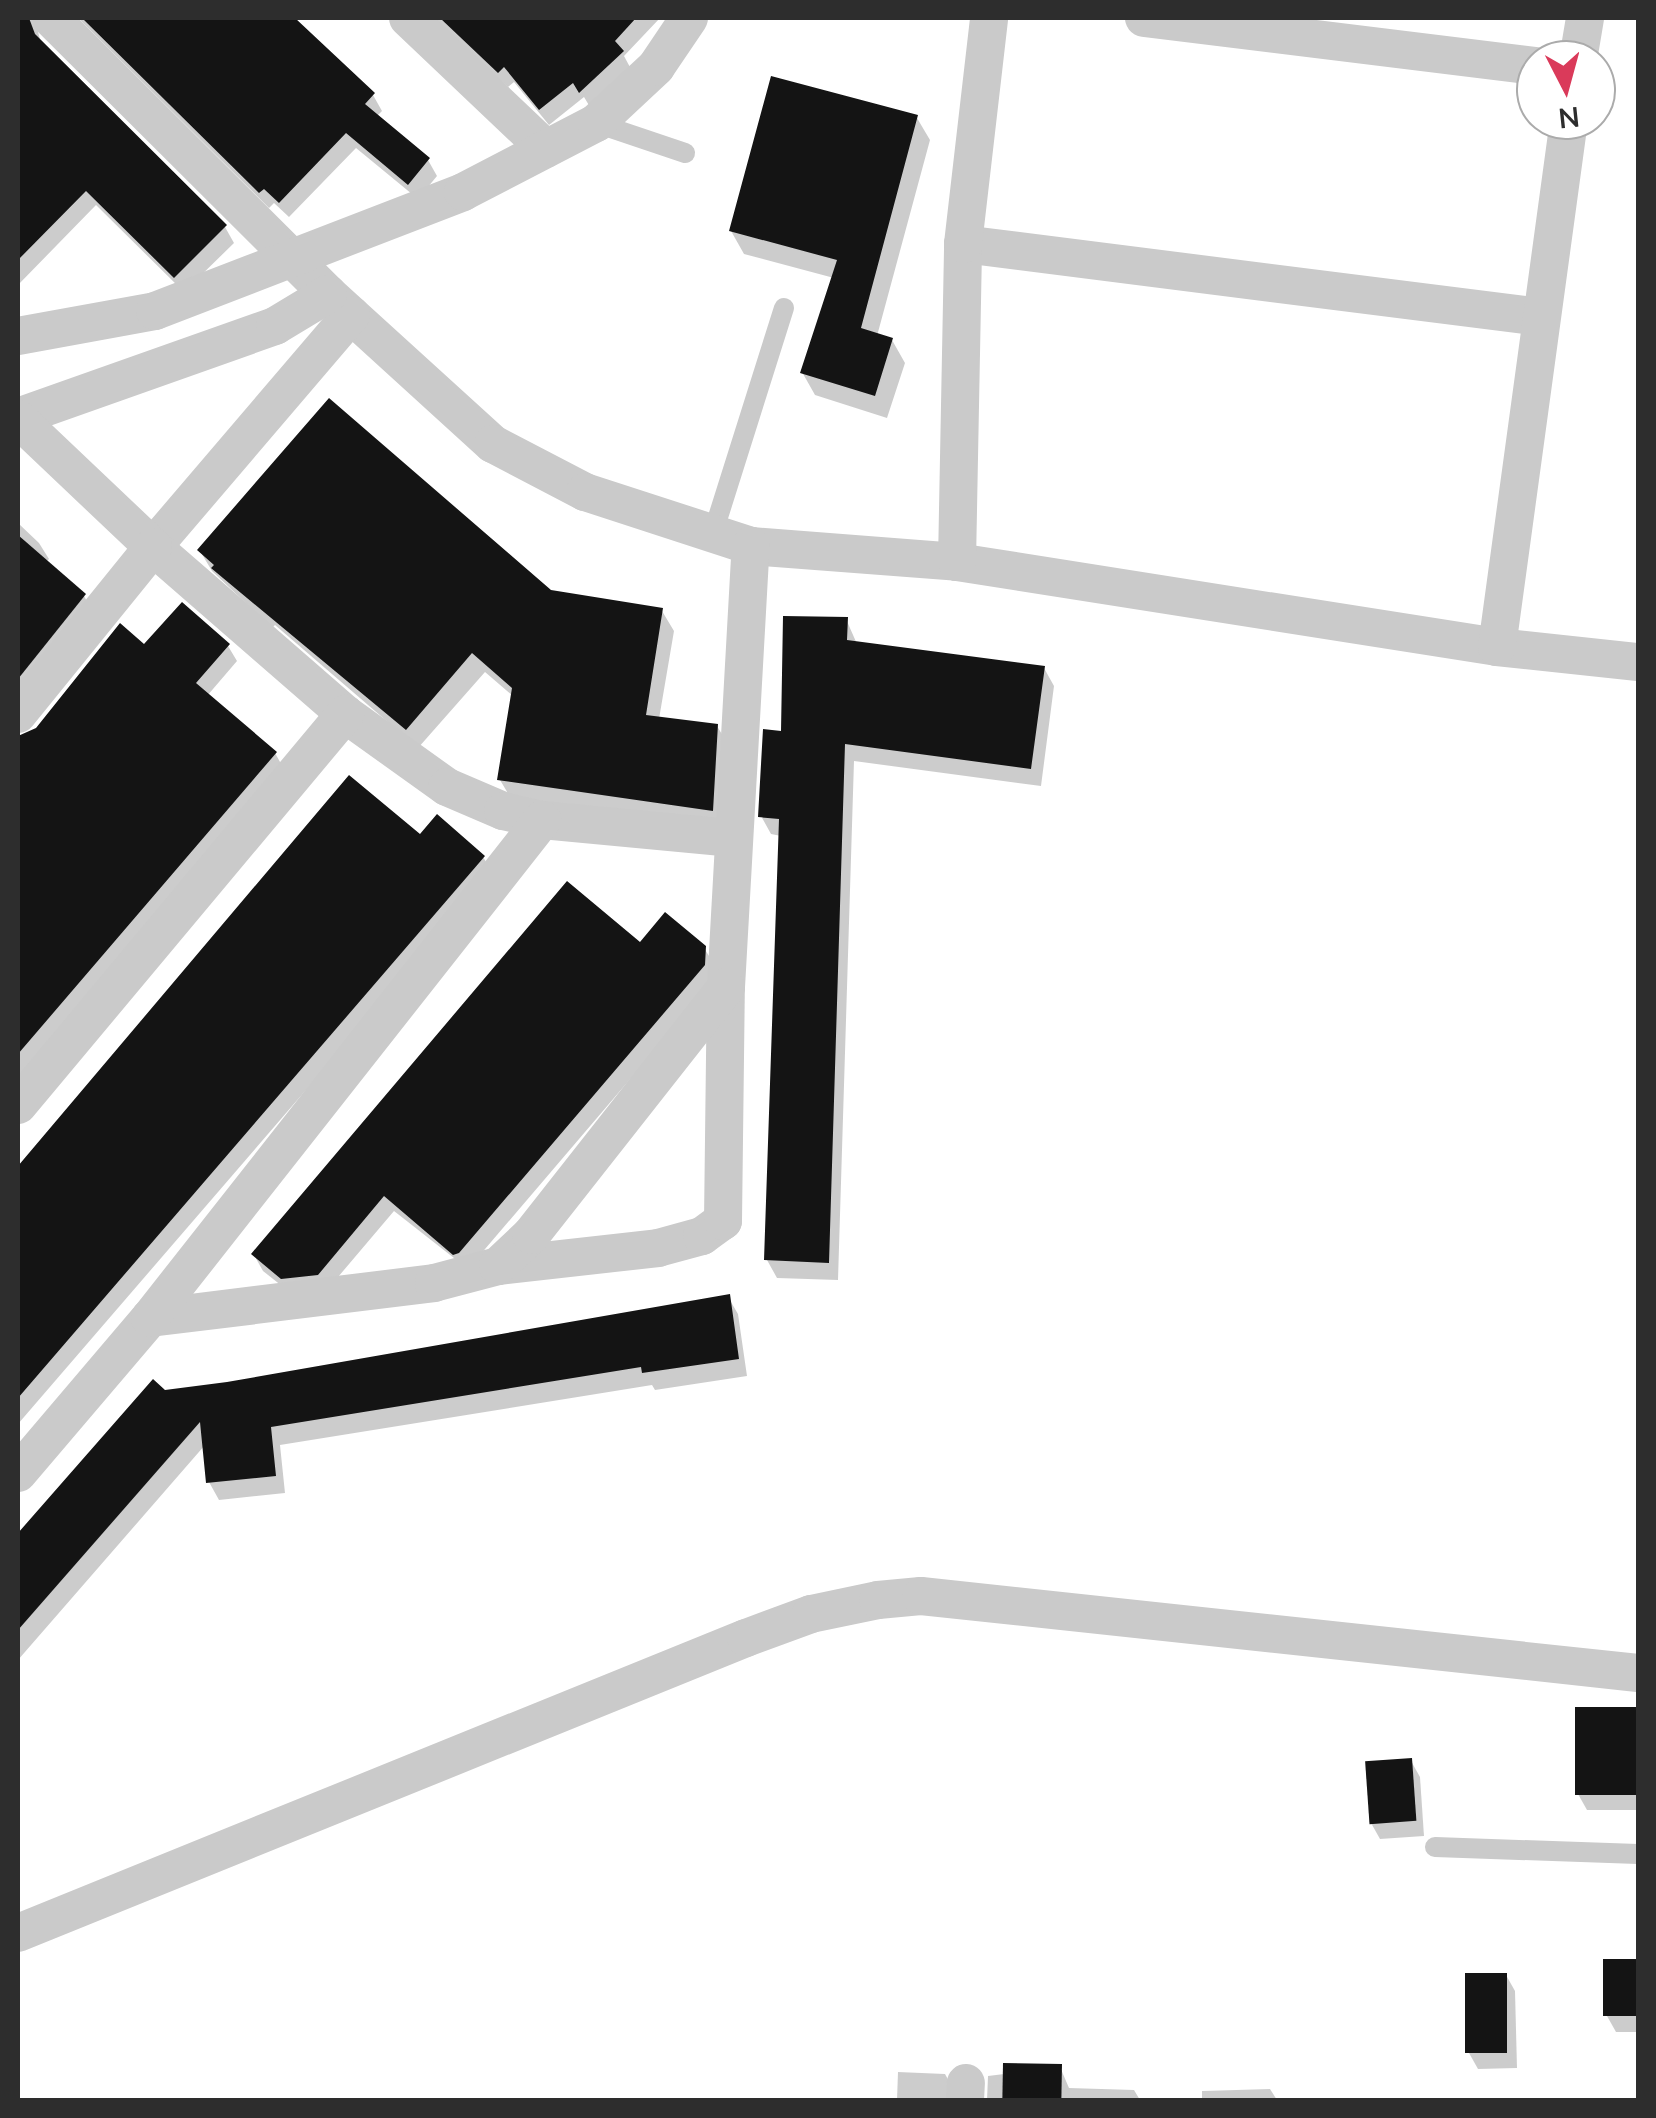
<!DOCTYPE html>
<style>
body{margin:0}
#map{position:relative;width:1656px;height:2118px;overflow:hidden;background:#fff;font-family:Mulish,sans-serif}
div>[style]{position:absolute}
.shadow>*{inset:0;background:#0003}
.building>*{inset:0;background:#141414;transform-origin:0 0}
.service>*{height:20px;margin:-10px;padding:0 10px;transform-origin:10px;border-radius:10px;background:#cacaca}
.minor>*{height:38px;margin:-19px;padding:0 19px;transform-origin:19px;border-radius:19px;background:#cacaca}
span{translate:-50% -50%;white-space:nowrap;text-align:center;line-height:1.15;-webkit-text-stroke:10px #fff;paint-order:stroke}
.frame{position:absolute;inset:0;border:20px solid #2d2d2d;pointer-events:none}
.north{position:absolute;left:1516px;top:40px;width:100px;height:100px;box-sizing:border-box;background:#fff;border:2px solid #ababab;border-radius:50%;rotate:174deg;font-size:28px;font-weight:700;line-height:40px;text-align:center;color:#2d2d2d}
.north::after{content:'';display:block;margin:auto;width:35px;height:45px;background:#da3a5a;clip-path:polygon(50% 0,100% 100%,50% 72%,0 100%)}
</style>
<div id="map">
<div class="shadow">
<i style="clip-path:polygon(18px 18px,49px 18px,37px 28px,41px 43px,225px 227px,234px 243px,184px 292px,96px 205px,18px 285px)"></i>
<i style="clip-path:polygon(78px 18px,291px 18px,373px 95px,382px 111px,376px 117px,428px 160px,437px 176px,418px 199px,356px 148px,289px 217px,274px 203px,269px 208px)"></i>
<i style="clip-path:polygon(430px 18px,660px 18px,624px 56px,631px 69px,590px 107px,584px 97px,549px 125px,514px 82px,508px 87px)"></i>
<i style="clip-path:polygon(917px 118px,930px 140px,877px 336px,892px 340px,905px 363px,887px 418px,815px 395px,802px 372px,834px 278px,744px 254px,731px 231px)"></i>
<i style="clip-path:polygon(18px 523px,39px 543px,49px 559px,46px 562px,84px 596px,93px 612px,18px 705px)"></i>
<i style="clip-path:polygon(200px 551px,550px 592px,662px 611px,674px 631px,659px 719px,717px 726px,729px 746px,724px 830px,512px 800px,500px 780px,513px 696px,485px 672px,418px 748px,275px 625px,272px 628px,212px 571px)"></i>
<i style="clip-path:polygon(846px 619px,857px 644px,1044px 668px,1054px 686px,1041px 786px,854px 761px,838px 1280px,777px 1278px,767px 1260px,781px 836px,771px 834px,761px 816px,784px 734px)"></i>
<i style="clip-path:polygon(228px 646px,237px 661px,207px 696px,275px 753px,284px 769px,18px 1079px,18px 738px,36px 731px,145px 648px)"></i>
<i style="clip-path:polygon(349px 778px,420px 838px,483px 857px,493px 873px,18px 1424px,18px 1170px)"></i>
<i style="clip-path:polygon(704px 948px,714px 964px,713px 982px,468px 1269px,394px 1211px,327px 1290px,292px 1294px,263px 1271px,254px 1255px)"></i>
<i style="clip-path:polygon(728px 1297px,738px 1314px,747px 1376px,655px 1390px,652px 1385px,280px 1445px,285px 1493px,219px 1500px,209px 1482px,205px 1445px,18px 1660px,18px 1537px,153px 1382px,165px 1392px,228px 1384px)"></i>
<i style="clip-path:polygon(1578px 1709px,1638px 1709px,1638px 1810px,1587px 1810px,1578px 1794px)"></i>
<i style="clip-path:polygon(1411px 1761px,1420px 1777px,1424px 1836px,1380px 1839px,1371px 1823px)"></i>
<i style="clip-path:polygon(1606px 1962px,1638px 1962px,1638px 2032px,1616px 2032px,1607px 2016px)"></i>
<i style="clip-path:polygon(1506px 1975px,1515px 1991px,1517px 2068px,1478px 2069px,1469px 2053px)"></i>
<i style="clip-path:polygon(1060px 2067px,1069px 2088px,1134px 2090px,1140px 2100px,987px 2100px,988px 2076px)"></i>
<i style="clip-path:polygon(898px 2072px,945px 2074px,954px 2090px,953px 2100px,897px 2100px)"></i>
<i style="clip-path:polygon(1270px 2089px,1277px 2100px,1202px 2100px,1202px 2091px)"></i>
</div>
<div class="building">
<i style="clip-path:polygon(18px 18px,29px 18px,35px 34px,227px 225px,174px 278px,86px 191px,18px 260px)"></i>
<i style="clip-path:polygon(82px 18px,295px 18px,375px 93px,365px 104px,430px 158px,408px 185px,346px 133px,279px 203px,264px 189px,259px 193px)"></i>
<i style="clip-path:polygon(440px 18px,636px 18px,615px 41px,624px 51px,579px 93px,573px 83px,539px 110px,504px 67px,498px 73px)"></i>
<i style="clip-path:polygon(771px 76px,918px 115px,861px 328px,893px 338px,875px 396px,800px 373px,837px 260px,729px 231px)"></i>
<i style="clip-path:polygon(329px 398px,551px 590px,663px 608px,646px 715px,718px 724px,713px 811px,497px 780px,512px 688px,472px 653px,406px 730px,211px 568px,214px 565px,197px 550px)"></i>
<i style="clip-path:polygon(18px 535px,86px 594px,18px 679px)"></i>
<i style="clip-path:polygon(182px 602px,230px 644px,196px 683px,277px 752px,18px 1054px,18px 736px,36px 728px,120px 623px,144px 644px)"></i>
<i style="clip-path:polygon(783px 616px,848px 617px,847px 640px,1045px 666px,1031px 769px,845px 744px,829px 1263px,764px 1260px,779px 819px,758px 817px,763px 729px,781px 731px)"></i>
<i style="clip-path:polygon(349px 775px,420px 834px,437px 814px,485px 856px,18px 1398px,18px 1166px)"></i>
<i style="clip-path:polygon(567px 881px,640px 942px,665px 912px,706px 946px,705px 965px,459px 1253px,453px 1255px,384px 1196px,318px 1275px,281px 1279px,251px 1254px)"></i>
<i style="clip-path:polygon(730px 1294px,739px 1359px,642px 1373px,641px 1367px,271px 1427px,276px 1476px,206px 1483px,200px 1422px,18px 1630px,18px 1533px,153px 1379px,165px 1390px,227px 1382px)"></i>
<i style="left:1575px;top:1707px;width:63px;height:88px"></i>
<i style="left:1412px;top:1758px;width:63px;height:47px;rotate:86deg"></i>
<i style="left:1638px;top:1959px;width:57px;height:35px;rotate:90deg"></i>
<i style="left:1465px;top:1973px;width:42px;height:80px"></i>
<i style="left:1003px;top:2063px;width:59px;height:37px;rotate:1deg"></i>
</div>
<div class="service">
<i style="left:596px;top:123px;width:94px;rotate:18.6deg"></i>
<i style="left:713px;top:533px;width:236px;rotate:-72.5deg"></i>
<i style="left:1435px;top:1847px;width:203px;rotate:2deg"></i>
</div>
<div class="minor">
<i style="left:51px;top:18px;width:391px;rotate:44.9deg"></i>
<i style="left:328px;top:294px;width:223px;rotate:42.3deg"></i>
<i style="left:493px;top:444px;width:104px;rotate:27.6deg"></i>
<i style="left:585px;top:492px;width:175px;rotate:18deg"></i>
<i style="left:751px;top:546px;width:207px;rotate:4.4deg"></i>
<i style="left:957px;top:562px;width:547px;rotate:8.95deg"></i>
<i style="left:1497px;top:647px;width:142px;rotate:6.1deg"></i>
<i style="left:408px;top:18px;width:190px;rotate:43.5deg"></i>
<i style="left:1144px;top:18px;width:395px;rotate:7deg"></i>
<i style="left:1578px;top:60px;width:43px;rotate:-80.5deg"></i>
<i style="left:963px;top:244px;width:582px;rotate:7.21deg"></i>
<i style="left:351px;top:315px;width:305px;rotate:130.5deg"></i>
<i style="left:153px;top:547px;width:254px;rotate:41deg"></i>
<i style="left:345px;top:714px;width:125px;rotate:35.6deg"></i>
<i style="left:447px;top:787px;width:61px;rotate:23.2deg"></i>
<i style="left:503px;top:811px;width:40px;rotate:13deg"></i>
<i style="left:542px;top:820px;width:192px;rotate:5.4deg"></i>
<i style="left:18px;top:336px;width:139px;rotate:-10.3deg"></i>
<i style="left:155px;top:311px;width:330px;rotate:-21.1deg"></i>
<i style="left:463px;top:192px;width:150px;rotate:-27.4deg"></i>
<i style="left:596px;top:123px;width:82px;rotate:-43deg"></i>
<i style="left:656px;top:67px;width:59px;rotate:-56deg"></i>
<i style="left:18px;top:417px;width:273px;rotate:-19.5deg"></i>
<i style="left:275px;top:326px;width:62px;rotate:-31.1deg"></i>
<i style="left:18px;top:419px;width:186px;rotate:43.5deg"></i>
<i style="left:153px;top:547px;width:215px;rotate:129deg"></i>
<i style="left:957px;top:562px;width:318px;rotate:-88.9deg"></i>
<i style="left:963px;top:244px;width:227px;rotate:-83.4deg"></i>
<i style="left:1497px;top:647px;width:532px;rotate:-82.22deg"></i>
<i style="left:18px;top:1105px;width:510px;rotate:-50.09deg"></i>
<i style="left:498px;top:1266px;width:161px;rotate:-6.4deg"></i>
<i style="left:658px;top:1248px;width:46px;rotate:-15.3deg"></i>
<i style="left:702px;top:1236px;width:26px;rotate:-36deg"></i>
<i style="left:723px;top:1221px;width:234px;rotate:-89.3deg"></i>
<i style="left:726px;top:987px;width:442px;rotate:-86.8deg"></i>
<i style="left:150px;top:1318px;width:286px;rotate:-7deg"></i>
<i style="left:434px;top:1283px;width:66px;rotate:-14.9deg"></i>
<i style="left:498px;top:1266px;width:45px;rotate:-43.2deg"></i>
<i style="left:531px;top:1235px;width:315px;rotate:-51.8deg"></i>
<i style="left:18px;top:1473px;width:204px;rotate:-49.6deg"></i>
<i style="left:150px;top:1318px;width:634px;rotate:-51.79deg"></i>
<i style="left:18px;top:1933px;width:785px;rotate:-22.06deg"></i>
<i style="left:746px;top:1638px;width:69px;rotate:-20.3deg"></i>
<i style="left:811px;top:1614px;width:68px;rotate:-11.8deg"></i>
<i style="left:878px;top:1600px;width:43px;rotate:-5.3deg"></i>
<i style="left:921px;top:1596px;width:721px;rotate:6.13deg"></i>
<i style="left:965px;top:2100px;width:17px;rotate:-87deg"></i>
</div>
<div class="frame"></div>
<div class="north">N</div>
</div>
